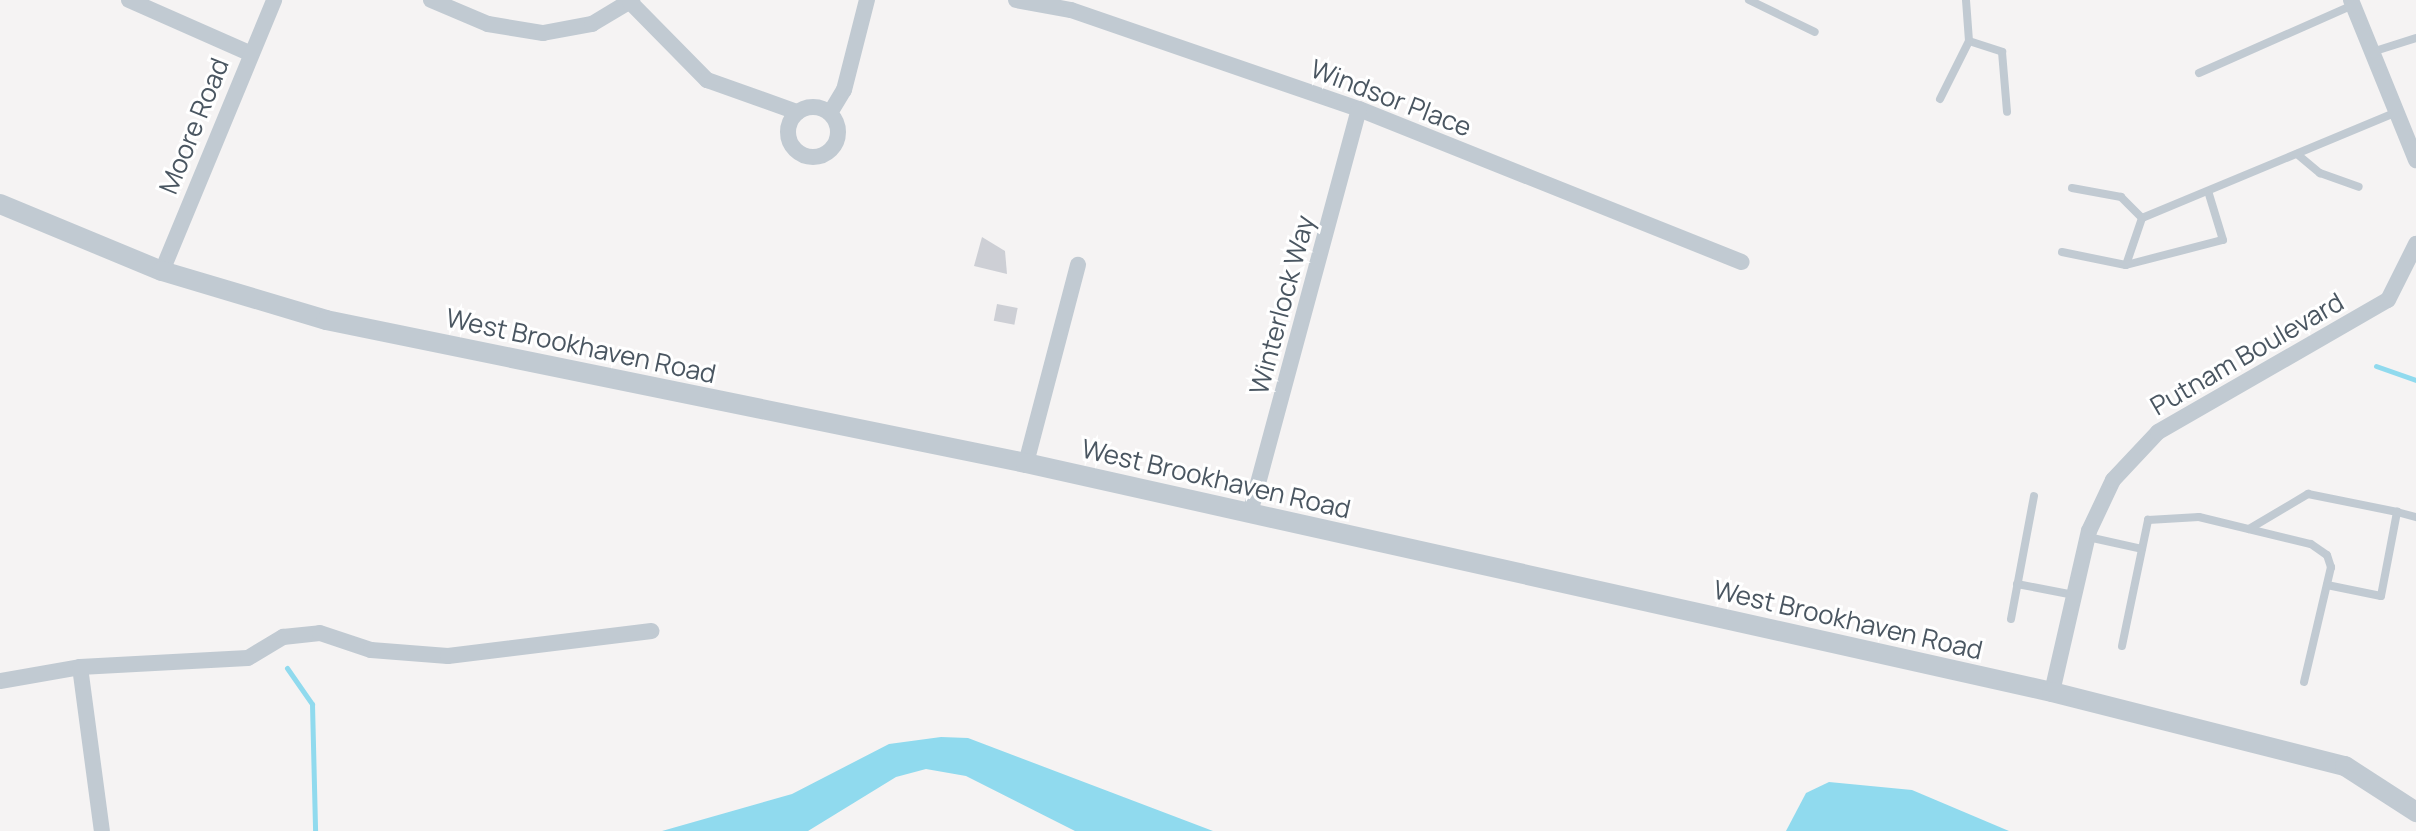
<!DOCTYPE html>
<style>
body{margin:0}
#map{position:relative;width:2416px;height:831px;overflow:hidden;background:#f5f3f3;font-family:Manrope,sans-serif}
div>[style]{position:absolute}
.water>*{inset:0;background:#90daee}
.stream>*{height:5px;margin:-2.5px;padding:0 2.5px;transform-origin:2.5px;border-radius:2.5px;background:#90daee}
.building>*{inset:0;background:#cdcfd5;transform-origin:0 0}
.service>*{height:8px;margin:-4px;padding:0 4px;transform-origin:4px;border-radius:4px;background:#c1cad2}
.minor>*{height:16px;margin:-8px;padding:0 8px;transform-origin:8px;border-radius:8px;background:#c1cad2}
.minor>.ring{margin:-8px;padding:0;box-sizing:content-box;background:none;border:16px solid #c1cad2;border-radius:50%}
.tertiary>*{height:20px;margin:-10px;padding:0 10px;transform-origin:10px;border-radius:10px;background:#c1cad2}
span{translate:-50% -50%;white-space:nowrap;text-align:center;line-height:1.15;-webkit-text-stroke:6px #fff;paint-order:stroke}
.street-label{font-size:26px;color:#4a5661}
</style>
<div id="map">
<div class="water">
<i style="clip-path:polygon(941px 737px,968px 738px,1213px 831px,1075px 831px,966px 776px,926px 769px,896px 777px,808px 831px,662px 831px,792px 794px,889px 744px)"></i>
<i style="clip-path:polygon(1829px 782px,1912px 790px,2009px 831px,1786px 831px,1806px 793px)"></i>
</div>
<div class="stream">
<i style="left:2376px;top:366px;width:42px;rotate:19.3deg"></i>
<i style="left:287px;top:668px;width:44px;rotate:55.2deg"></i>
<i style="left:312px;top:704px;width:127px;rotate:88.6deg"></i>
</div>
<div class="building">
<i style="clip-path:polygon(982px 237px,1005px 251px,1007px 274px,974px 266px)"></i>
<i style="left:997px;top:304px;width:21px;height:17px;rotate:11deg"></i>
</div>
<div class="service">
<i style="left:1749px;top:0;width:73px;rotate:25.9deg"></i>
<i style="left:1969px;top:41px;width:35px;rotate:18deg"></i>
<i style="left:2002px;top:52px;width:60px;rotate:85.2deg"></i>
<i style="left:2372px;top:52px;width:46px;rotate:-17.7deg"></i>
<i style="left:2199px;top:73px;width:168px;rotate:-23.8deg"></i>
<i style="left:1940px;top:99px;width:65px;rotate:-63.4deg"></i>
<i style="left:1969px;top:41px;width:41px;rotate:-94.2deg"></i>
<i style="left:2297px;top:154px;width:30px;rotate:40deg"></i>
<i style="left:2320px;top:173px;width:41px;rotate:19.7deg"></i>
<i style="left:2072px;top:188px;width:50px;rotate:10.4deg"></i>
<i style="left:2121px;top:197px;width:30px;rotate:45deg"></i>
<i style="left:2142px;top:218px;width:276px;rotate:-22.6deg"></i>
<i style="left:2062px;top:252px;width:65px;rotate:11.5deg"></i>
<i style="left:2126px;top:265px;width:50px;rotate:-71.2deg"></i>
<i style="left:2126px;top:265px;width:100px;rotate:-14.5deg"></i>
<i style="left:2223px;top:240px;width:51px;rotate:-107deg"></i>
<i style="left:2249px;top:529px;width:69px;rotate:-30.7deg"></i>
<i style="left:2308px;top:494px;width:91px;rotate:11.4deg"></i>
<i style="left:2088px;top:537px;width:55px;rotate:12.5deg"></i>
<i style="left:2017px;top:584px;width:58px;rotate:10.9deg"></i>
<i style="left:2327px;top:585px;width:55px;rotate:11.5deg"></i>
<i style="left:2381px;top:596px;width:86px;rotate:-79.2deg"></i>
<i style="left:2397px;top:512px;width:20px;rotate:15deg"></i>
<i style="left:2011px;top:619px;width:125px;rotate:-79.4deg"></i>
<i style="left:2122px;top:646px;width:129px;rotate:-78.3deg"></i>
<i style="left:2148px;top:520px;width:51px;rotate:-3.4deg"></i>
<i style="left:2199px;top:517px;width:115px;rotate:13.6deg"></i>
<i style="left:2311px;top:544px;width:19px;rotate:35deg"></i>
<i style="left:2327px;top:555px;width:13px;rotate:72deg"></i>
<i style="left:2331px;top:567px;width:118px;rotate:103.2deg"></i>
</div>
<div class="minor">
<i style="left:129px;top:0;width:131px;rotate:23.8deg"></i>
<i style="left:431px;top:0;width:62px;rotate:22.8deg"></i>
<i style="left:488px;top:24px;width:56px;rotate:9.3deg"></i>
<i style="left:543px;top:33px;width:50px;rotate:-10.4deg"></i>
<i style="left:592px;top:24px;width:47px;rotate:-31deg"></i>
<i style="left:1016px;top:0;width:56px;rotate:10.3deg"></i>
<i style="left:1071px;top:10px;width:305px;rotate:19deg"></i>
<i style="left:1359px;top:109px;width:412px;rotate:21.8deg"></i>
<i style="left:2351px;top:0;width:173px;rotate:67.9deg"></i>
<i style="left:630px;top:2px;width:110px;rotate:45.4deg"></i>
<i style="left:707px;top:80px;width:96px;rotate:19.6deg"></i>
<i class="ring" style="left:788px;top:107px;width:34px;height:34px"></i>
<i style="left:830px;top:113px;width:27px;rotate:-59deg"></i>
<i style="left:844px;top:90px;width:93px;rotate:-75.7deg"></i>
<i style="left:162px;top:271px;width:293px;rotate:-67.5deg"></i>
<i style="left:1026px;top:463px;width:205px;rotate:-75.3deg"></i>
<i style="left:1250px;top:513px;width:418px;rotate:-74.9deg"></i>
<i style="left:80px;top:667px;width:165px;rotate:82.4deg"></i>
<i style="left:0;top:681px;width:81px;rotate:-9.9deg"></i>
<i style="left:80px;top:667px;width:168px;rotate:-3.1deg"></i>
<i style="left:248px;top:658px;width:41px;rotate:-31deg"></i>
<i style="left:283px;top:637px;width:37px;rotate:-6deg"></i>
<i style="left:320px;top:633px;width:54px;rotate:18.4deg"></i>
<i style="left:371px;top:650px;width:77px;rotate:4.5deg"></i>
<i style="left:448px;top:656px;width:205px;rotate:-7deg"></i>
<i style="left:2052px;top:692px;width:165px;rotate:-77.1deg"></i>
<i style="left:2089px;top:531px;width:56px;rotate:-64.8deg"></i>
<i style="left:2113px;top:480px;width:66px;rotate:-46.8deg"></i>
<i style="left:2158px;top:432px;width:265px;rotate:-29.9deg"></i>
<i style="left:2388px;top:300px;width:63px;rotate:-63.4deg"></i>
</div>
<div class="tertiary">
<i style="left:0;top:204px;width:175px;rotate:22.5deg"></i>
<i style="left:162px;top:271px;width:171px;rotate:16.6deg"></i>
<i style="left:326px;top:320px;width:714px;rotate:11.55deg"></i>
<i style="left:1026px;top:463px;width:1051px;rotate:12.58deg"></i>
<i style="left:2052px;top:692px;width:302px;rotate:14.2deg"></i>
<i style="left:2345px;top:766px;width:85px;rotate:32.9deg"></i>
</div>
<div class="street-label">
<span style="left:1391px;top:98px;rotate:21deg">Windsor Place</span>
<span style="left:194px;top:126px;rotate:-68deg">Moore Road</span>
<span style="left:1282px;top:305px;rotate:-75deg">Winterlock Way</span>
<span style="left:581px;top:346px;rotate:12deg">West Brookhaven Road</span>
<span style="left:2247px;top:354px;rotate:-30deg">Putnam Boulevard</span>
<span style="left:1216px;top:479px;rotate:13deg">West Brookhaven Road</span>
<span style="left:1848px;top:620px;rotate:13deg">West Brookhaven Road</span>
</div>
</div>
